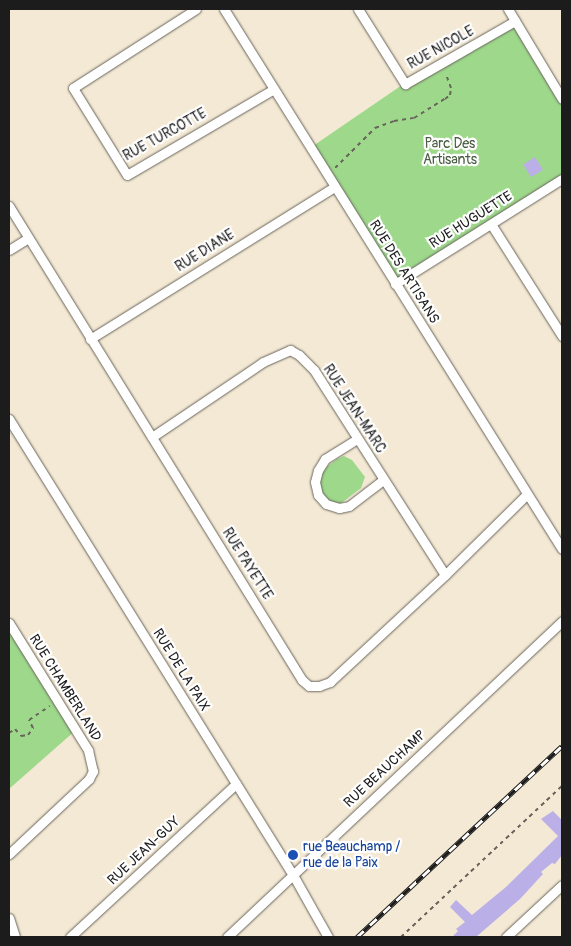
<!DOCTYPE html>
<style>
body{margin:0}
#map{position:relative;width:571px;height:946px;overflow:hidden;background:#f4e9d4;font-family:Pangolin,sans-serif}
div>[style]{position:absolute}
.green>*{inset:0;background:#9ed88b}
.building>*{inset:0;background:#bab0e7;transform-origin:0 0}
.path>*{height:2px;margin-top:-1px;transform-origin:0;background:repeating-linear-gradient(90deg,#68645c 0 4px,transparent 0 8px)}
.roads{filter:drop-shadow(0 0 1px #68645c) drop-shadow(0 0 1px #68645c)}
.minor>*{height:9px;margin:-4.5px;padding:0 4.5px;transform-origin:4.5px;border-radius:4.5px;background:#fff}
.rail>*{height:5px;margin-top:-2.5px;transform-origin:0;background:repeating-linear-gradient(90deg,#fff 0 9px,#1c1c1c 0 18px);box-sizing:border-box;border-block:1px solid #1c1c1c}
.dots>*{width:14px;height:14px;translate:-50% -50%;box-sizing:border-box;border:2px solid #fff;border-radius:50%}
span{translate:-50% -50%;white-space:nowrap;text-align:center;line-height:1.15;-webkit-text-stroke:4.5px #fff;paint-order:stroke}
.street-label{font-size:14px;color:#1c1c1c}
.park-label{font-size:14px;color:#4a5e43}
.transit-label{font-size:14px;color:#164399}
.left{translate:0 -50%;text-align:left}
.frame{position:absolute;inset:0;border:10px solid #1c1c1c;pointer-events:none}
</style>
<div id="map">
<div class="green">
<i style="clip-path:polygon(516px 21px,562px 98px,562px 178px,396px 284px,310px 148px,405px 83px)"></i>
<i style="clip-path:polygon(344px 456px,352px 460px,365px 477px,361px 488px,340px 504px,330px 502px,320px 491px,317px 483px,319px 473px,337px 459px)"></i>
<i style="clip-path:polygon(9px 623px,76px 730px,9px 789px)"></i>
</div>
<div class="building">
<i style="left:535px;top:157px;width:15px;height:14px;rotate:58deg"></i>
<i style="clip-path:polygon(553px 811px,562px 820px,562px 855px,555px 864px,552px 863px,541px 872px,543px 874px,520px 899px,476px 937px,452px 937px,458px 931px,456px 929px,465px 922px,450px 907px,456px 900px,472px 915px,506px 887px,558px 836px,541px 819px)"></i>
</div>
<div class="path">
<i style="left:335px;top:168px;width:57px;rotate:-45deg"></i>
<i style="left:375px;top:128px;width:20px;rotate:-20deg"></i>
<i style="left:394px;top:121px;width:20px;rotate:-9deg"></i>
<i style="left:414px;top:118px;width:36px;rotate:-32deg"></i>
<i style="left:445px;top:99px;width:6px;rotate:-39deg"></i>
<i style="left:450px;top:95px;width:7px;rotate:-82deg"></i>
<i style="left:451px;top:88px;width:12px;rotate:-110deg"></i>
<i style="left:9px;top:733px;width:7px;rotate:-34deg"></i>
<i style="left:15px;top:729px;width:9px;rotate:49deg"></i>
<i style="left:21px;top:736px;width:7px;rotate:-8deg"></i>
<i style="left:28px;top:735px;width:9px;rotate:-54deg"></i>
<i style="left:33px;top:728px;width:9px;rotate:-117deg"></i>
<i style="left:29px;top:720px;width:25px;rotate:-34deg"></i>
<i style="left:401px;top:937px;width:221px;rotate:-43.2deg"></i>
</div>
<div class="roads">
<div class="minor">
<i style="left:196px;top:9px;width:146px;rotate:147.3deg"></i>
<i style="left:73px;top:88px;width:102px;rotate:58.2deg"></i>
<i style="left:127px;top:175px;width:170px;rotate:-30.3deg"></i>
<i style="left:224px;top:9px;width:637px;rotate:57.96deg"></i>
<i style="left:358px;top:9px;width:89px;rotate:57.9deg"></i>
<i style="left:405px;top:84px;width:127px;rotate:-29.8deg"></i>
<i style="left:508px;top:9px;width:105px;rotate:59deg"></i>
<i style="left:9px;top:206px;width:557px;rotate:58.28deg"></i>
<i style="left:302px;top:680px;width:9px;rotate:41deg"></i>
<i style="left:309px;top:686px;width:10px"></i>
<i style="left:319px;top:686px;width:12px;rotate:-20deg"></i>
<i style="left:330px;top:682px;width:157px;rotate:-42.9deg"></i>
<i style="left:445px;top:575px;width:115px;rotate:-44.6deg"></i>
<i style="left:491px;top:224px;width:133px;rotate:57.6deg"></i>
<i style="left:9px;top:250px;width:22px;rotate:-32deg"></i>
<i style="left:395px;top:284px;width:197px;rotate:-32.2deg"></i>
<i style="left:90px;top:339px;width:287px;rotate:-31.9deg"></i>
<i style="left:9px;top:419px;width:537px;rotate:58.09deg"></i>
<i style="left:293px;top:875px;width:71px;rotate:60.6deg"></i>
<i style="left:152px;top:437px;width:134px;rotate:-34deg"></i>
<i style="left:263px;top:362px;width:30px;rotate:-24deg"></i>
<i style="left:290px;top:350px;width:10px;rotate:29deg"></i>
<i style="left:299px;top:355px;width:21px;rotate:45deg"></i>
<i style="left:314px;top:370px;width:243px;rotate:57.4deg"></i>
<i style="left:357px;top:439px;width:38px;rotate:148deg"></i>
<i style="left:325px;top:459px;width:13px;rotate:122deg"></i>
<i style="left:318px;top:470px;width:12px;rotate:104deg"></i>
<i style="left:315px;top:482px;width:13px;rotate:77deg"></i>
<i style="left:318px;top:495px;width:12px;rotate:48deg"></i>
<i style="left:326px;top:504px;width:14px;rotate:17deg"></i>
<i style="left:339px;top:508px;width:10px;rotate:-11deg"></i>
<i style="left:349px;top:506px;width:43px;rotate:-37.4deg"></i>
<i style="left:9px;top:623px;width:150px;rotate:58.1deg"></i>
<i style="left:88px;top:750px;width:22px;rotate:77deg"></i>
<i style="left:93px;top:771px;width:9px;rotate:117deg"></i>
<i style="left:89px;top:779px;width:110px;rotate:136.8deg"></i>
<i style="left:9px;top:918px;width:20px;rotate:72deg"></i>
<i style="left:70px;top:937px;width:226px;rotate:-42.7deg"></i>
<i style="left:227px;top:937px;width:461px;rotate:-43.3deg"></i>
<i style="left:506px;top:937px;width:76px;rotate:-42.9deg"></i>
</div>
</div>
<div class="rail">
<i style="left:357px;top:937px;width:280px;rotate:-43deg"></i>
</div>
<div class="dots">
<i style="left:293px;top:855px;background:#1a4fb4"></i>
</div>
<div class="street-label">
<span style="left:441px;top:48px;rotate:-29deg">RUE NICOLE</span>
<span style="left:165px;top:135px;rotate:-29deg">RUE TURCOTTE</span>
<span style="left:471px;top:220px;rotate:-32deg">RUE HUGUETTE</span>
<span style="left:205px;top:251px;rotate:-32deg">RUE DIANE</span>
<span style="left:404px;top:272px;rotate:58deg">RUE DES ARTISANS</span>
<span style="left:354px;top:409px;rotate:57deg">RUE JEAN-MARC</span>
<span style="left:247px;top:564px;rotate:58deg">RUE PAYETTE</span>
<span style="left:181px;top:670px;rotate:58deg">RUE DE LA PAIX</span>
<span style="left:65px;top:688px;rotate:58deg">RUE CHAMBERLAND</span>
<span style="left:385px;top:769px;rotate:-43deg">RUE BEAUCHAMP</span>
<span style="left:144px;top:851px;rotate:-43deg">RUE JEAN-GUY</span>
</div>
<div class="park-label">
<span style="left:450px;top:152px">Parc Des<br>Artisants</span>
</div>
<div class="transit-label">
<span class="left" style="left:303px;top:855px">rue Beauchamp /<br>rue de la Paix</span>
</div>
<div class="frame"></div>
</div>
